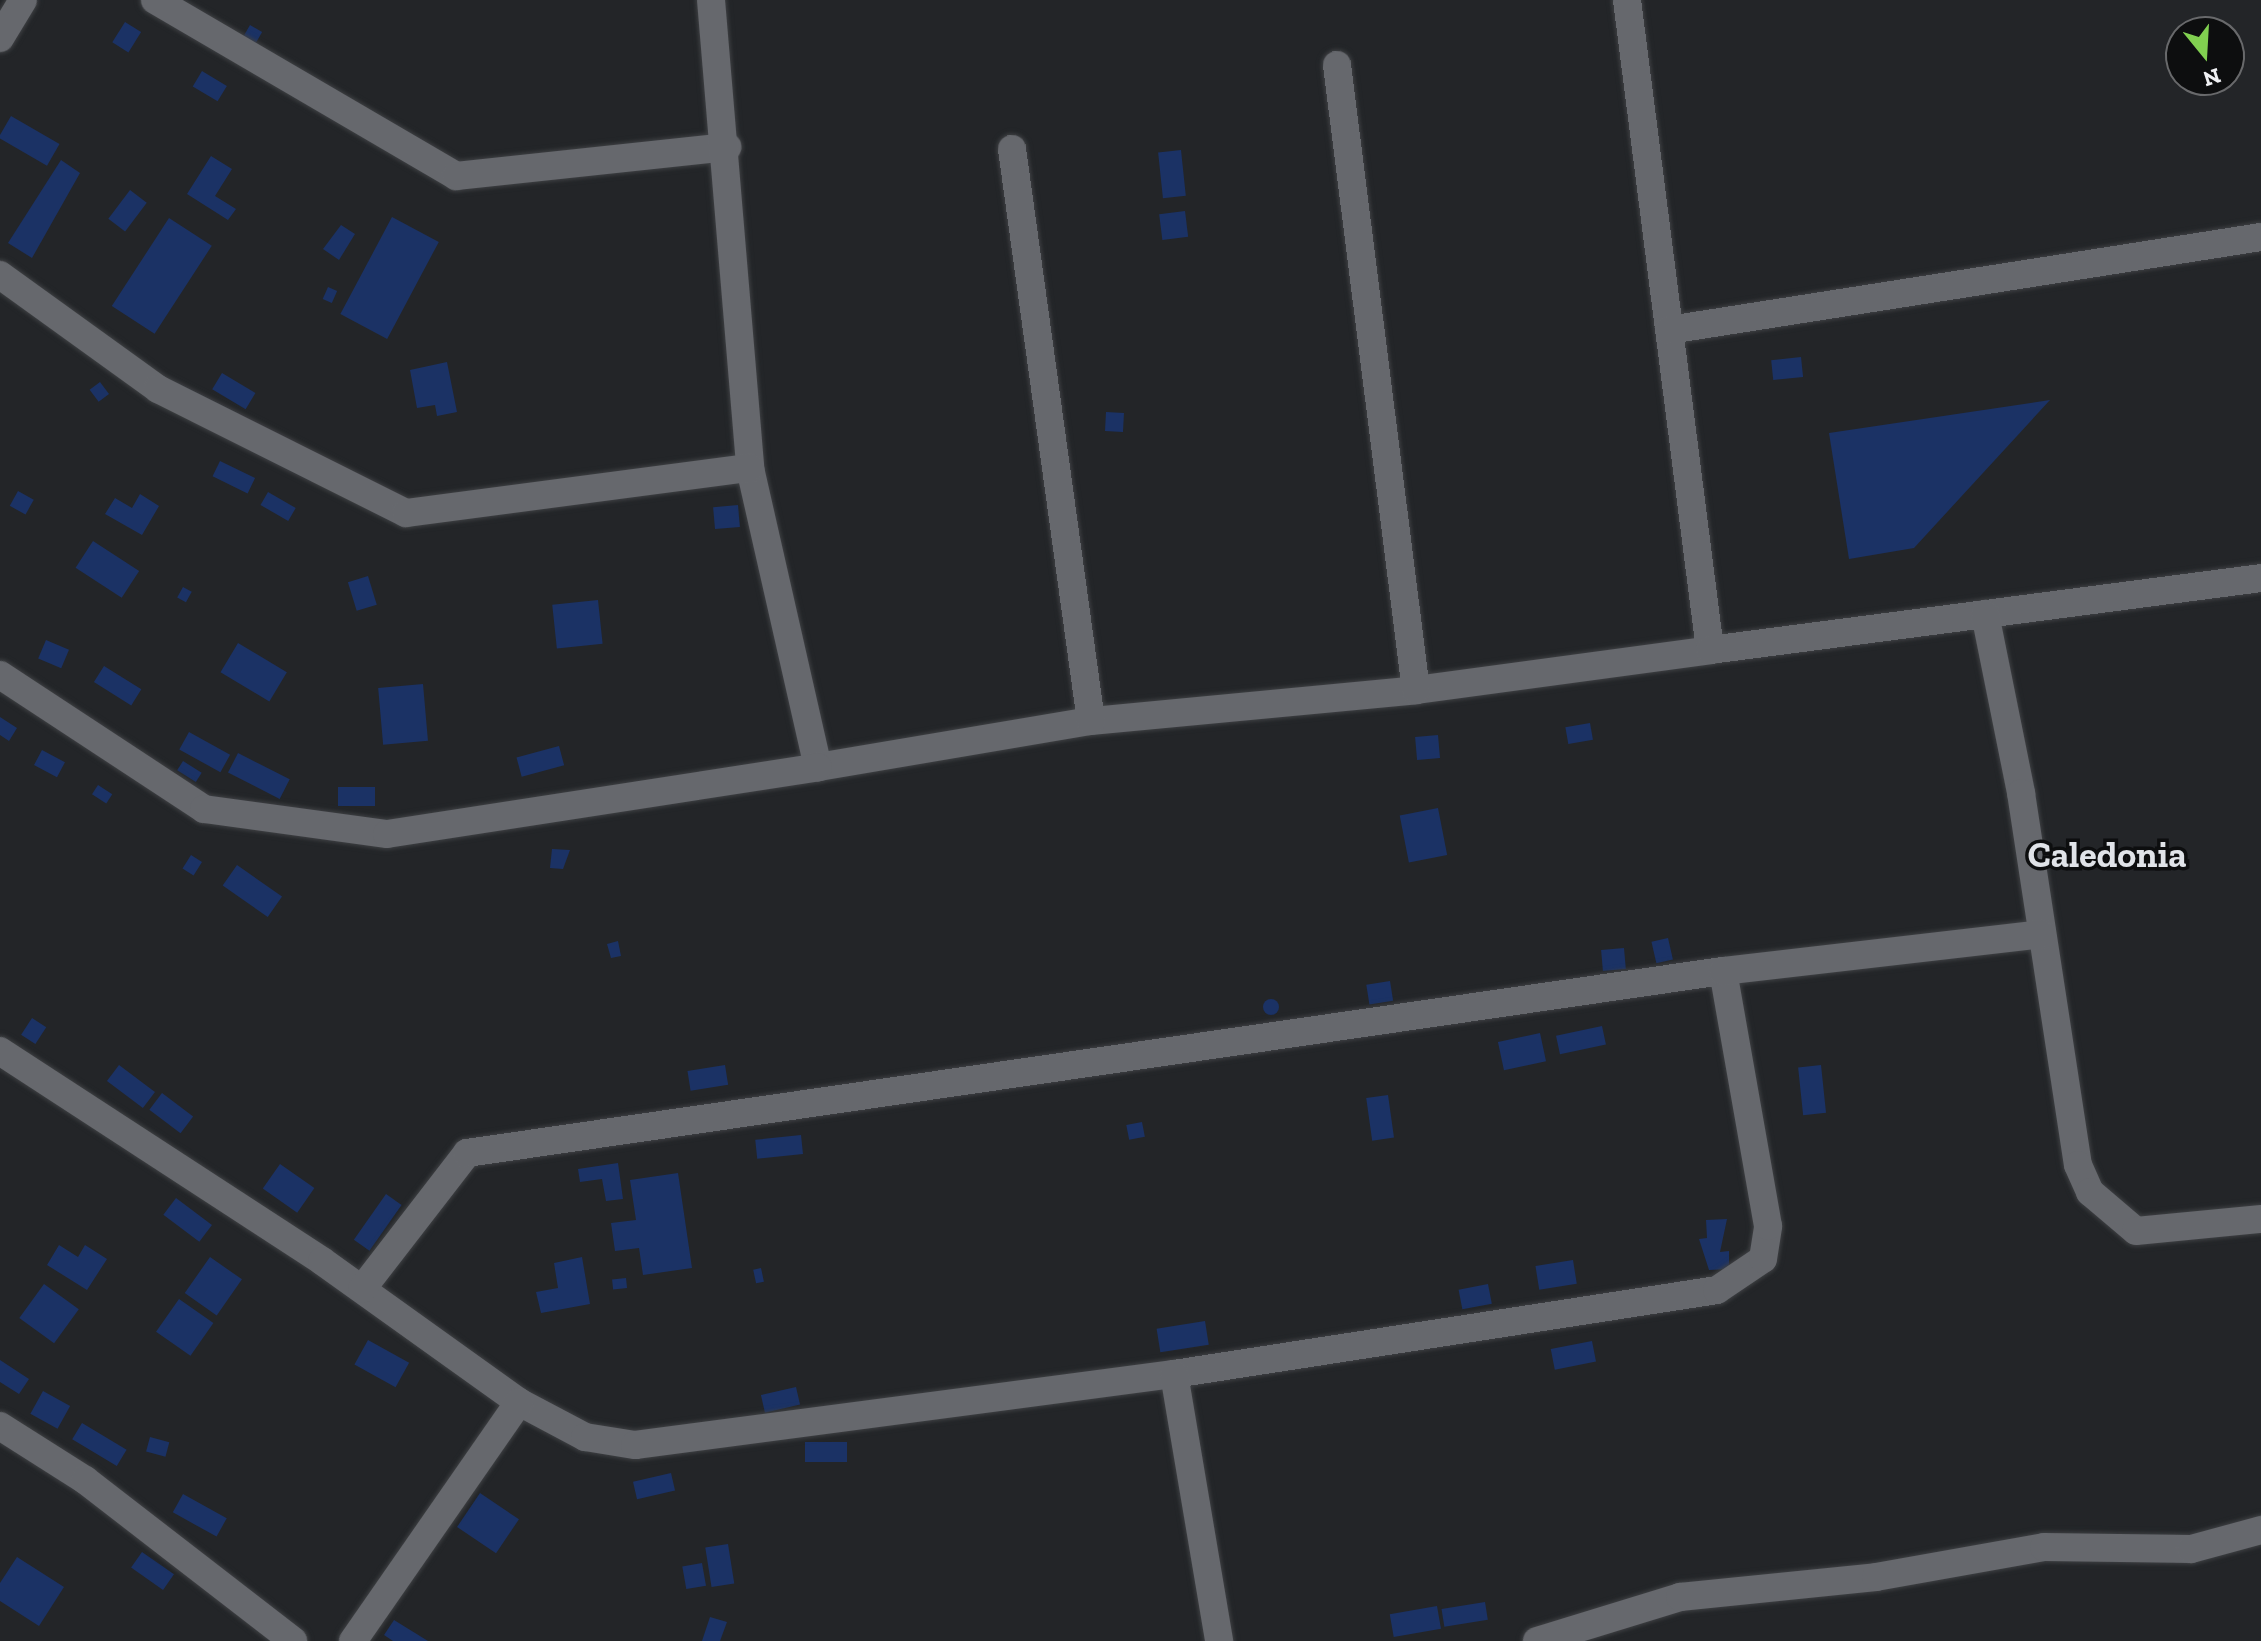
<!DOCTYPE html>
<style>
body{margin:0}
#map{position:relative;width:2261px;height:1641px;overflow:hidden;background:#232528;font-family:"Zilla Slab",serif}
div>[style]{position:absolute}
.building>*{inset:0;background:#1b3265;transform-origin:0 0}
.round{border-radius:50%}
.roads{filter:drop-shadow(0 0 2px #3e4043) drop-shadow(0 0 2px #3e4043)}
.street>*{height:28px;margin:-14px;padding:0 14px;transform-origin:14px;border-radius:14px;background:#66686d}
span{translate:-50% -50%;white-space:nowrap;text-align:center;line-height:1.15;-webkit-text-stroke:7px #0d0e0f;paint-order:stroke}
.quarter-label{font-size:36px;color:#e0e3e8;font-weight:700}
.north{position:absolute;left:2165px;top:16px;width:80px;height:80px;box-sizing:border-box;background:#0d0e0f;border:2px solid #68696b;border-radius:50%;rotate:162deg;font-size:22px;font-weight:700;line-height:32px;text-align:center;color:#f0f1f4}
.north::after{content:'';display:block;margin:auto;width:28px;height:36px;background:#81d050;clip-path:polygon(50% 0,100% 100%,50% 72%,0 100%)}
</style>
<div id="map">
<div class="building">
<i style="left:125px;top:22px;width:19px;height:24px;rotate:32deg"></i>
<i style="left:250px;top:25px;width:14px;height:15px;rotate:30deg"></i>
<i style="left:202px;top:71px;width:29px;height:18px;rotate:31deg"></i>
<i style="left:11px;top:116px;width:56px;height:25px;rotate:30deg"></i>
<i style="left:1181px;top:150px;width:46px;height:23px;rotate:84deg"></i>
<i style="clip-path:polygon(211px 156px,232px 169px,215px 196px,236px 209px,228px 220px,187px 194px)"></i>
<i style="clip-path:polygon(61px 160px,80px 173px,32px 258px,8px 243px)"></i>
<i style="left:130px;top:190px;width:21px;height:36px;rotate:37deg"></i>
<i style="left:1185px;top:211px;width:26px;height:26px;rotate:83deg"></i>
<i style="left:392px;top:217px;width:53px;height:110px;rotate:28deg"></i>
<i style="left:169px;top:218px;width:51px;height:105px;rotate:33deg"></i>
<i style="clip-path:polygon(341px 225px,355px 234px,339px 260px,323px 249px)"></i>
<i style="left:328px;top:287px;width:10px;height:13px;rotate:24deg"></i>
<i style="left:1801px;top:357px;width:20px;height:30px;rotate:84deg"></i>
<i style="clip-path:polygon(447px 362px,457px 412px,437px 416px,435px 405px,417px 408px,410px 370px)"></i>
<i style="left:222px;top:373px;width:39px;height:19px;rotate:31deg"></i>
<i style="left:100px;top:382px;width:15px;height:13px;rotate:53deg"></i>
<i style="clip-path:polygon(2050px 400px,1914px 548px,1849px 559px,1829px 433px)"></i>
<i style="left:1106px;top:412px;width:18px;height:19px;rotate:3deg"></i>
<i style="left:220px;top:461px;width:39px;height:17px;rotate:26deg"></i>
<i style="left:18px;top:491px;width:18px;height:17px;rotate:29deg"></i>
<i style="left:268px;top:492px;width:32px;height:15px;rotate:30deg"></i>
<i style="clip-path:polygon(140px 494px,159px 506px,142px 535px,105px 514px,115px 498px,132px 508px)"></i>
<i style="left:738px;top:505px;width:22px;height:25px;rotate:85deg"></i>
<i style="left:93px;top:541px;width:55px;height:32px;rotate:33deg"></i>
<i style="left:368px;top:576px;width:30px;height:21px;rotate:73deg"></i>
<i style="left:183px;top:587px;width:10px;height:12px;rotate:29deg"></i>
<i style="left:598px;top:600px;width:44px;height:46px;rotate:84deg"></i>
<i style="left:46px;top:640px;width:25px;height:20px;rotate:23deg"></i>
<i style="left:238px;top:643px;width:57px;height:34px;rotate:31deg"></i>
<i style="left:104px;top:666px;width:44px;height:19px;rotate:32deg"></i>
<i style="left:423px;top:684px;width:57px;height:45px;rotate:85deg"></i>
<i style="clip-path:polygon(0 717px,17px 728px,9px 741px,0 735px)"></i>
<i style="left:1590px;top:723px;width:17px;height:25px;rotate:80deg"></i>
<i style="left:189px;top:732px;width:47px;height:20px;rotate:29deg"></i>
<i style="left:1438px;top:735px;width:23px;height:23px;rotate:85deg"></i>
<i style="left:559px;top:746px;width:20px;height:44px;rotate:75deg"></i>
<i style="left:42px;top:750px;width:26px;height:17px;rotate:28deg"></i>
<i style="left:238px;top:753px;width:58px;height:22px;rotate:27deg"></i>
<i style="left:183px;top:761px;width:22px;height:11px;rotate:32deg"></i>
<i style="left:98px;top:785px;width:17px;height:11px;rotate:33deg"></i>
<i style="left:375px;top:787px;width:19px;height:37px;rotate:90deg"></i>
<i style="left:1438px;top:808px;width:48px;height:39px;rotate:79deg"></i>
<i style="clip-path:polygon(552px 849px,570px 850px,563px 869px,550px 868px)"></i>
<i style="left:191px;top:855px;width:13px;height:16px;rotate:32deg"></i>
<i style="left:237px;top:865px;width:55px;height:25px;rotate:35deg"></i>
<i style="left:1668px;top:938px;width:22px;height:17px;rotate:77deg"></i>
<i style="clip-path:polygon(618px 941px,621px 956px,611px 958px,607px 944px)"></i>
<i style="left:1624px;top:948px;width:21px;height:23px;rotate:85deg"></i>
<i style="left:1390px;top:981px;width:20px;height:24px;rotate:81deg"></i>
<i class="round" style="left:1263px;top:999px;width:16px;height:16px"></i>
<i style="left:32px;top:1018px;width:17px;height:20px;rotate:33deg"></i>
<i style="left:1602px;top:1026px;width:19px;height:47px;rotate:78deg"></i>
<i style="left:1540px;top:1033px;width:29px;height:43px;rotate:78deg"></i>
<i style="left:119px;top:1065px;width:45px;height:20px;rotate:37deg"></i>
<i style="left:725px;top:1065px;width:20px;height:38px;rotate:81deg"></i>
<i style="left:1821px;top:1065px;width:48px;height:23px;rotate:84deg"></i>
<i style="left:162px;top:1093px;width:39px;height:21px;rotate:37deg"></i>
<i style="left:1388px;top:1095px;width:43px;height:22px;rotate:82deg"></i>
<i style="left:1142px;top:1122px;width:15px;height:16px;rotate:79deg"></i>
<i style="left:801px;top:1135px;width:19px;height:46px;rotate:84deg"></i>
<i style="clip-path:polygon(618px 1163px,623px 1199px,606px 1201px,602px 1179px,580px 1182px,578px 1169px)"></i>
<i style="left:280px;top:1164px;width:42px;height:30px;rotate:35deg"></i>
<i style="clip-path:polygon(678px 1173px,692px 1268px,643px 1275px,639px 1248px,615px 1251px,611px 1223px,636px 1220px,630px 1180px)"></i>
<i style="left:386px;top:1194px;width:19px;height:56px;rotate:35deg"></i>
<i style="left:176px;top:1198px;width:45px;height:21px;rotate:37deg"></i>
<i style="clip-path:polygon(1727px 1219px,1720px 1252px,1729px 1251px,1729px 1269px,1709px 1270px,1699px 1239px,1707px 1238px,1706px 1220px)"></i>
<i style="clip-path:polygon(59px 1245px,78px 1257px,85px 1245px,107px 1259px,87px 1290px,47px 1265px)"></i>
<i style="left:210px;top:1257px;width:39px;height:44px;rotate:35deg"></i>
<i style="clip-path:polygon(582px 1257px,590px 1304px,541px 1313px,536px 1292px,558px 1288px,554px 1263px)"></i>
<i style="left:1573px;top:1260px;width:24px;height:38px;rotate:81deg"></i>
<i style="left:761px;top:1268px;width:14px;height:8px;rotate:78deg"></i>
<i style="left:626px;top:1278px;width:10px;height:14px;rotate:84deg"></i>
<i style="left:44px;top:1284px;width:43px;height:42px;rotate:36deg"></i>
<i style="left:1488px;top:1284px;width:20px;height:30px;rotate:79deg"></i>
<i style="left:179px;top:1299px;width:42px;height:40px;rotate:35deg"></i>
<i style="left:1205px;top:1321px;width:24px;height:49px;rotate:81deg"></i>
<i style="left:368px;top:1340px;width:47px;height:28px;rotate:29deg"></i>
<i style="left:1592px;top:1341px;width:21px;height:42px;rotate:79deg"></i>
<i style="clip-path:polygon(0 1360px,29px 1379px,19px 1394px,0 1382px)"></i>
<i style="left:796px;top:1387px;width:18px;height:36px;rotate:77deg"></i>
<i style="left:43px;top:1391px;width:31px;height:26px;rotate:29deg"></i>
<i style="left:82px;top:1423px;width:52px;height:19px;rotate:31deg"></i>
<i style="left:150px;top:1437px;width:20px;height:15px;rotate:15deg"></i>
<i style="left:847px;top:1442px;width:20px;height:42px;rotate:90deg"></i>
<i style="left:671px;top:1473px;width:18px;height:39px;rotate:77deg"></i>
<i style="left:480px;top:1493px;width:47px;height:41px;rotate:34deg"></i>
<i style="left:183px;top:1494px;width:50px;height:21px;rotate:29deg"></i>
<i style="left:728px;top:1544px;width:40px;height:23px;rotate:81deg"></i>
<i style="left:142px;top:1552px;width:39px;height:19px;rotate:35deg"></i>
<i style="clip-path:polygon(17px 1557px,64px 1587px,39px 1626px,0 1601px,0 1583px)"></i>
<i style="left:702px;top:1563px;width:23px;height:20px;rotate:80deg"></i>
<i style="left:1485px;top:1602px;width:18px;height:44px;rotate:81deg"></i>
<i style="left:1437px;top:1606px;width:23px;height:48px;rotate:80deg"></i>
<i style="clip-path:polygon(710px 1617px,727px 1622px,720px 1641px,702px 1641px)"></i>
<i style="clip-path:polygon(394px 1620px,428px 1641px,393px 1641px,384px 1635px)"></i>
</div>
<div class="roads">
<div class="street">
<i style="left:155px;top:0;width:349px;rotate:30.3deg"></i>
<i style="left:456px;top:176px;width:273px;rotate:-6.1deg"></i>
<i style="left:711px;top:0;width:470px;rotate:85.2deg"></i>
<i style="left:750px;top:468px;width:307px;rotate:77.2deg"></i>
<i style="left:818px;top:767px;width:277px;rotate:-9.6deg"></i>
<i style="left:1091px;top:721px;width:326px;rotate:-5.4deg"></i>
<i style="left:1416px;top:690px;width:297px;rotate:-7.7deg"></i>
<i style="left:1627px;top:0;width:655px;rotate:82.72deg"></i>
<i style="left:1710px;top:650px;width:556px;rotate:-7.44deg"></i>
<i style="left:0;top:38px;width:44px;rotate:-58.8deg"></i>
<i style="left:1337px;top:65px;width:630px;rotate:82.8deg"></i>
<i style="left:1012px;top:149px;width:577px;rotate:82.14deg"></i>
<i style="left:0;top:275px;width:195px;rotate:35.8deg"></i>
<i style="left:158px;top:389px;width:277px;rotate:26.6deg"></i>
<i style="left:406px;top:513px;width:347px;rotate:-7.5deg"></i>
<i style="left:1669px;top:330px;width:599px;rotate:-8.93deg"></i>
<i style="left:1985px;top:614px;width:183px;rotate:78.6deg"></i>
<i style="left:2021px;top:793px;width:376px;rotate:81.3deg"></i>
<i style="left:2078px;top:1165px;width:30px;rotate:66deg"></i>
<i style="left:2090px;top:1192px;width:60px;rotate:40.3deg"></i>
<i style="left:2136px;top:1231px;width:126px;rotate:-5.5deg"></i>
<i style="left:0;top:675px;width:244px;rotate:33.3deg"></i>
<i style="left:204px;top:809px;width:185px;rotate:7.8deg"></i>
<i style="left:387px;top:834px;width:436px;rotate:-8.8deg"></i>
<i style="left:0;top:1051px;width:384px;rotate:33.1deg"></i>
<i style="left:322px;top:1261px;width:242px;rotate:35.6deg"></i>
<i style="left:519px;top:1402px;width:75px;rotate:27.9deg"></i>
<i style="left:585px;top:1437px;width:51px;rotate:9.1deg"></i>
<i style="left:635px;top:1445px;width:544px;rotate:-7.5deg"></i>
<i style="left:1174px;top:1374px;width:549px;rotate:-8.79deg"></i>
<i style="left:1717px;top:1290px;width:55px;rotate:-34deg"></i>
<i style="left:1763px;top:1259px;width:33px;rotate:-81deg"></i>
<i style="left:1768px;top:1226px;width:259px;rotate:-100deg"></i>
<i style="left:362px;top:1289px;width:172px;rotate:-52.3deg"></i>
<i style="left:467px;top:1153px;width:1269px;rotate:-8.25deg"></i>
<i style="left:1723px;top:971px;width:321px;rotate:-6.6deg"></i>
<i style="left:1174px;top:1374px;width:271px;rotate:80.4deg"></i>
<i style="left:0;top:1426px;width:101px;rotate:32.4deg"></i>
<i style="left:85px;top:1480px;width:263px;rotate:37.7deg"></i>
<i style="left:353px;top:1641px;width:291px;rotate:-55.2deg"></i>
<i style="left:1537px;top:1641px;width:150px;rotate:-17.1deg"></i>
<i style="left:1680px;top:1597px;width:197px;rotate:-5.8deg"></i>
<i style="left:1876px;top:1577px;width:171px;rotate:-10.1deg"></i>
<i style="left:2044px;top:1547px;width:147px;rotate:0.8deg"></i>
<i style="left:2191px;top:1549px;width:73px;rotate:-15.2deg"></i>
</div>
</div>
<div class="quarter-label">
<span style="left:2107px;top:855px">Caledonia</span>
</div>
<div class="north">N</div>
</div>
